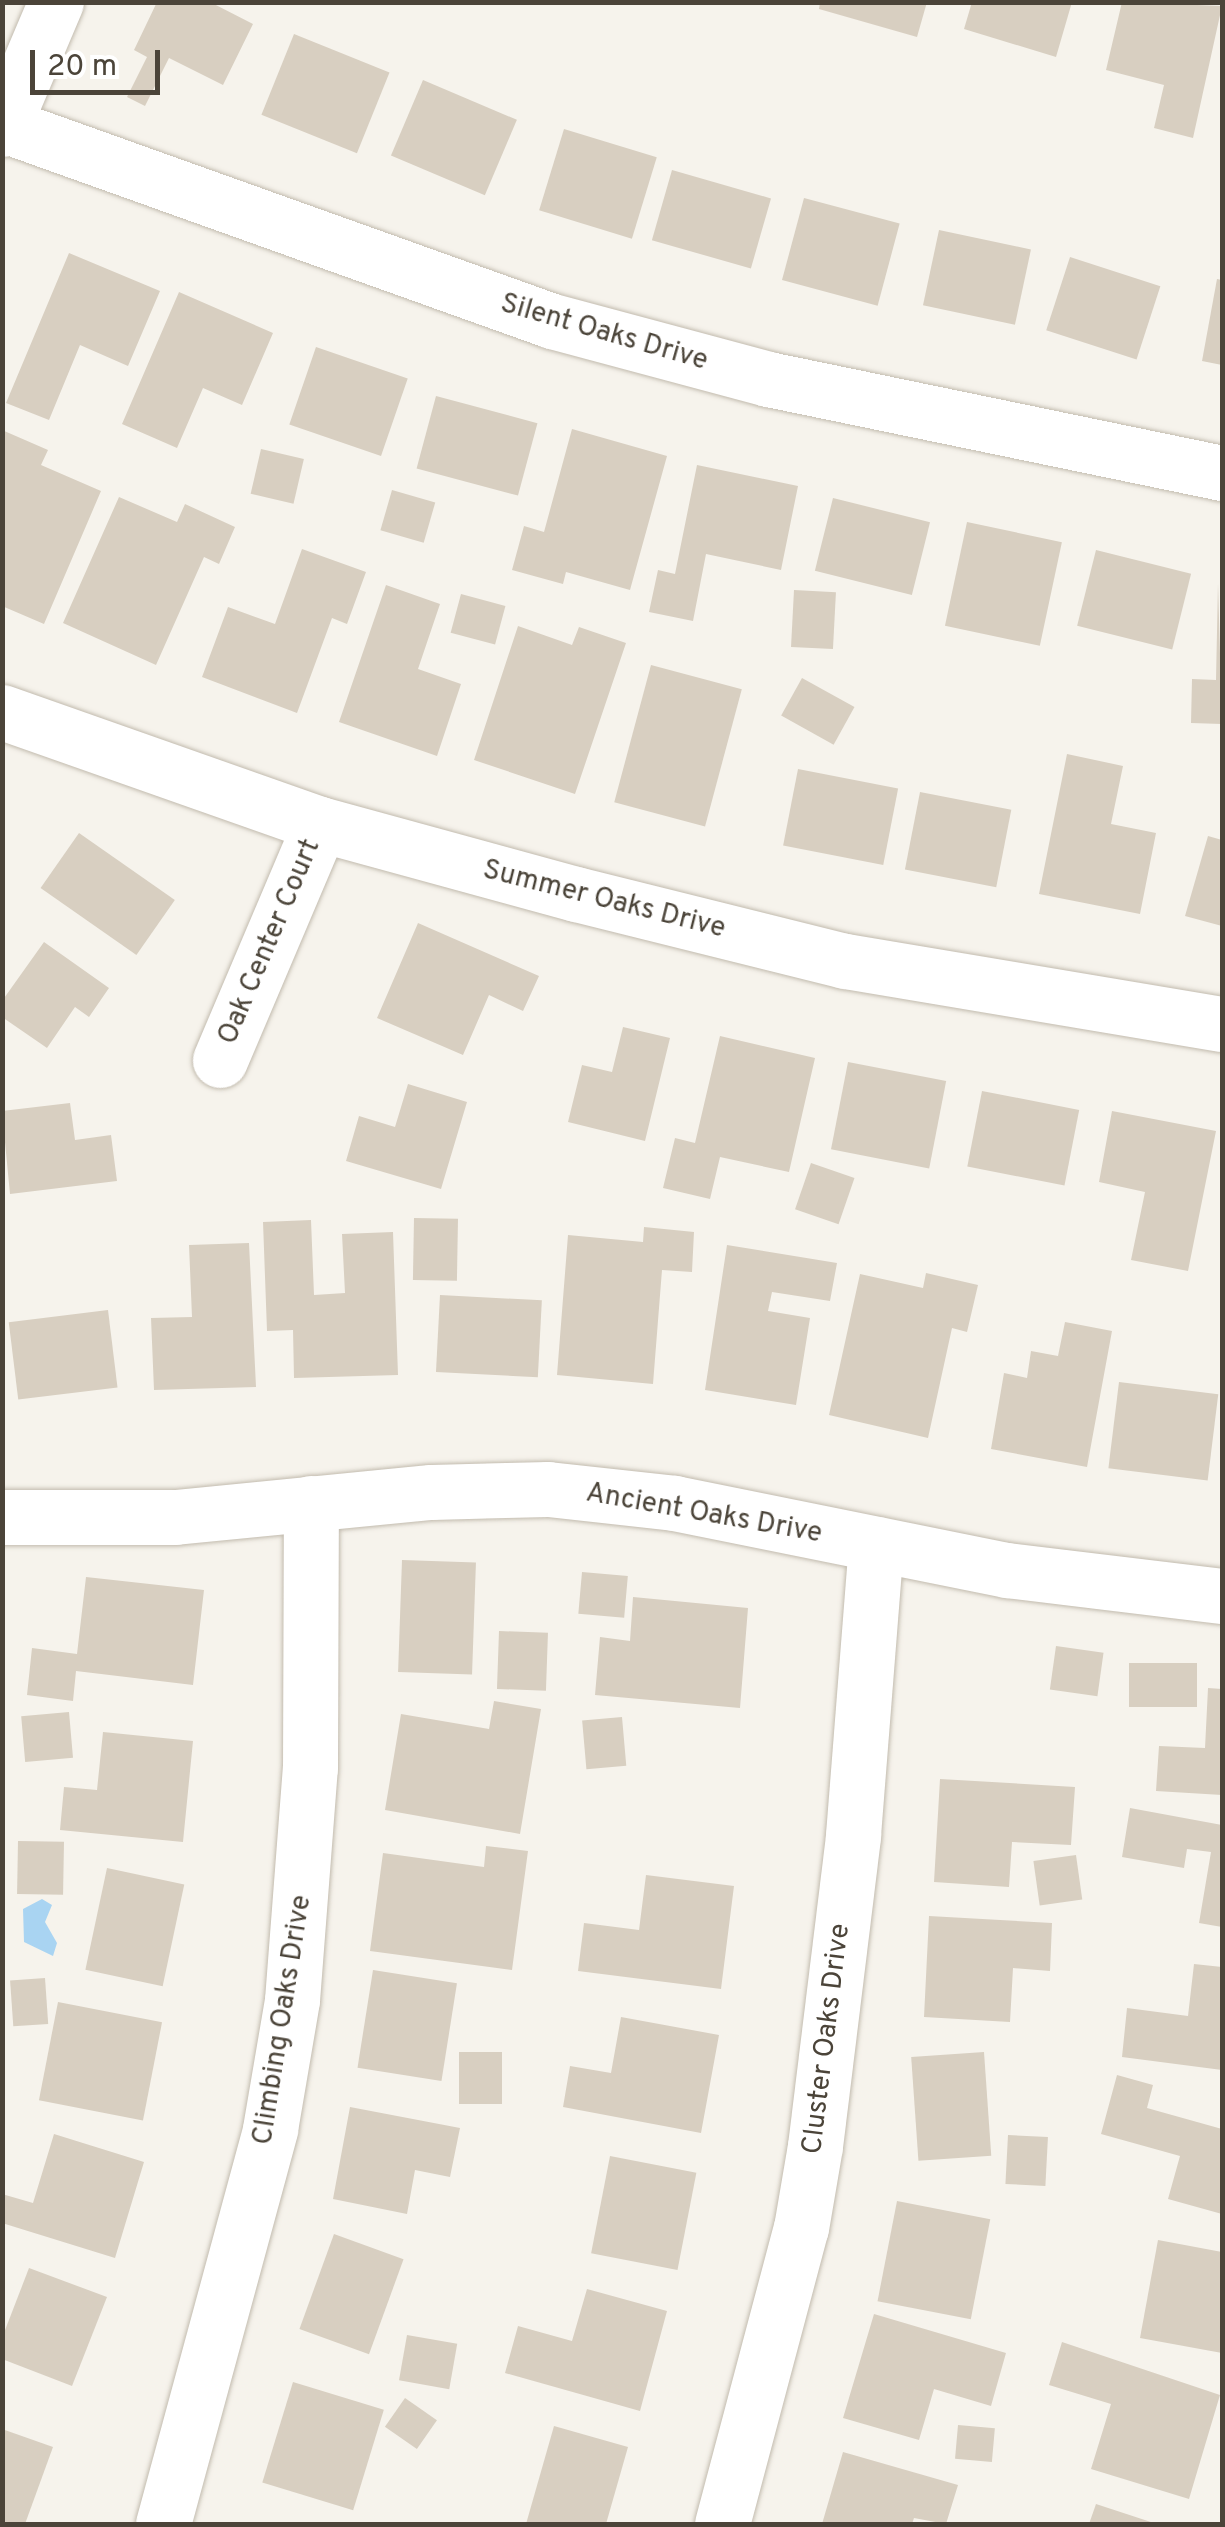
<!DOCTYPE html>
<style>
body{margin:0}
#map{position:relative;width:1225px;height:2527px;overflow:hidden;background:#f6f3ec;font-family:Overpass,sans-serif}
div>[style]{position:absolute}
.water>*{inset:0;background:#a9d4f2}
.building>*{inset:0;background:#d8cfc1;transform-origin:0 0}
.roads{filter:drop-shadow(0 0 2px #c2bbae) drop-shadow(0 0 2px #c2bbae)}
.minor>*{height:55px;margin:-27.5px;padding:0 27.5px;transform-origin:27.5px;border-radius:27.5px;background:#fff}
span{translate:-50% -50%;white-space:nowrap;text-align:center;line-height:1.15;-webkit-text-stroke:8px #fff;paint-order:stroke}
.street-label{font-size:28px;color:#4b4439}
.frame{position:absolute;inset:0;border:5px solid #4b4439;pointer-events:none}
.scale{position:absolute;left:30px;top:50px;width:130px;height:45px;box-sizing:border-box;border:5px solid #4b4439;border-top:0;padding-left:12px;font-size:30px;line-height:35px;white-space:nowrap;color:#4b4439;-webkit-text-stroke:8px #fff;paint-order:stroke}
</style>
<div id="map">
<div class="water">
<i style="clip-path:polygon(42px 1899px,52px 1905px,45px 1922px,57px 1943px,53px 1956px,24px 1942px,23px 1909px)"></i>
</div>
<div class="building">
<i style="clip-path:polygon(157px 2px,210px 2px,253px 24px,223px 85px,169px 58px,145px 106px,127px 97px,147px 57px,134px 50px)"></i>
<i style="clip-path:polygon(820px 2px,927px 2px,917px 37px,819px 9px)"></i>
<i style="clip-path:polygon(972px 2px,1072px 2px,1056px 57px,964px 29px)"></i>
<i style="clip-path:polygon(1122px 2px,1222px 6px,1193px 138px,1154px 128px,1164px 85px,1106px 70px)"></i>
<i style="left:294px;top:34px;width:103px;height:87px;rotate:22deg"></i>
<i style="left:423px;top:80px;width:102px;height:82px;rotate:23deg"></i>
<i style="left:564px;top:129px;width:97px;height:85px;rotate:17deg"></i>
<i style="left:672px;top:170px;width:103px;height:73px;rotate:16deg"></i>
<i style="left:804px;top:198px;width:99px;height:85px;rotate:15deg"></i>
<i style="left:939px;top:230px;width:94px;height:77px;rotate:12deg"></i>
<i style="clip-path:polygon(69px 253px,160px 291px,128px 366px,80px 345px,49px 420px,6px 403px)"></i>
<i style="left:1070px;top:257px;width:95px;height:77px;rotate:18deg"></i>
<i style="clip-path:polygon(1217px 279px,1222px 280px,1222px 365px,1202px 361px)"></i>
<i style="clip-path:polygon(179px 292px,273px 333px,242px 405px,203px 388px,177px 448px,122px 424px)"></i>
<i style="left:316px;top:347px;width:97px;height:82px;rotate:19deg"></i>
<i style="left:436px;top:396px;width:105px;height:75px;rotate:15deg"></i>
<i style="clip-path:polygon(572px 429px,667px 456px,630px 590px,566px 572px,563px 584px,512px 570px,524px 526px,544px 532px)"></i>
<i style="clip-path:polygon(2px 430px,48px 450px,41px 465px,101px 491px,44px 624px,2px 606px)"></i>
<i style="left:261px;top:449px;width:44px;height:46px;rotate:13deg"></i>
<i style="clip-path:polygon(697px 465px,798px 486px,781px 570px,706px 554px,693px 621px,649px 612px,658px 570px,675px 574px)"></i>
<i style="left:392px;top:490px;width:45px;height:42px;rotate:16deg"></i>
<i style="clip-path:polygon(119px 497px,177px 522px,185px 504px,235px 527px,219px 564px,204px 557px,156px 665px,63px 623px)"></i>
<i style="left:833px;top:498px;width:100px;height:75px;rotate:14deg"></i>
<i style="left:967px;top:522px;width:97px;height:106px;rotate:12deg"></i>
<i style="clip-path:polygon(302px 549px,366px 572px,347px 624px,332px 618px,297px 713px,202px 677px,228px 607px,275px 624px)"></i>
<i style="left:1096px;top:550px;width:98px;height:78px;rotate:14deg"></i>
<i style="clip-path:polygon(1218px 583px,1222px 724px,1191px 723px,1192px 679px,1216px 680px)"></i>
<i style="clip-path:polygon(386px 585px,440px 604px,418px 669px,461px 684px,437px 756px,339px 722px)"></i>
<i style="left:794px;top:590px;width:42px;height:57px;rotate:3deg"></i>
<i style="left:461px;top:594px;width:46px;height:40px;rotate:15deg"></i>
<i style="clip-path:polygon(518px 626px,572px 645px,579px 627px,626px 643px,575px 794px,474px 760px)"></i>
<i style="left:651px;top:665px;width:94px;height:142px;rotate:15deg"></i>
<i style="left:802px;top:678px;width:60px;height:43px;rotate:29deg"></i>
<i style="clip-path:polygon(1067px 754px,1123px 766px,1111px 824px,1156px 833px,1140px 914px,1039px 894px)"></i>
<i style="left:798px;top:769px;width:102px;height:78px;rotate:11deg"></i>
<i style="left:920px;top:792px;width:93px;height:79px;rotate:11deg"></i>
<i style="left:79px;top:833px;width:117px;height:67px;rotate:35deg"></i>
<i style="clip-path:polygon(1208px 836px,1222px 840px,1222px 926px,1185px 916px)"></i>
<i style="clip-path:polygon(418px 923px,539px 976px,523px 1011px,489px 995px,463px 1055px,377px 1018px)"></i>
<i style="clip-path:polygon(44px 942px,109px 988px,89px 1017px,75px 1007px,47px 1048px,2px 1017px,2px 1001px)"></i>
<i style="clip-path:polygon(623px 1027px,670px 1038px,645px 1141px,568px 1122px,582px 1065px,612px 1072px)"></i>
<i style="clip-path:polygon(720px 1036px,815px 1058px,789px 1172px,720px 1157px,710px 1199px,663px 1188px,675px 1138px,695px 1143px)"></i>
<i style="left:848px;top:1062px;width:100px;height:89px;rotate:11deg"></i>
<i style="clip-path:polygon(408px 1084px,467px 1102px,441px 1189px,346px 1161px,359px 1116px,395px 1127px)"></i>
<i style="left:982px;top:1091px;width:99px;height:77px;rotate:11deg"></i>
<i style="clip-path:polygon(70px 1103px,75px 1140px,111px 1135px,117px 1181px,10px 1194px,2px 1111px)"></i>
<i style="clip-path:polygon(1112px 1111px,1216px 1131px,1188px 1271px,1131px 1260px,1145px 1192px,1099px 1182px)"></i>
<i style="left:811px;top:1163px;width:46px;height:49px;rotate:19deg"></i>
<i style="left:414px;top:1218px;width:44px;height:62px;rotate:1deg"></i>
<i style="clip-path:polygon(311px 1220px,314px 1295px,345px 1293px,342px 1234px,393px 1232px,398px 1375px,294px 1378px,293px 1330px,267px 1331px,263px 1222px)"></i>
<i style="clip-path:polygon(644px 1227px,694px 1232px,692px 1272px,662px 1270px,653px 1384px,557px 1375px,568px 1235px,643px 1242px)"></i>
<i style="clip-path:polygon(249px 1243px,256px 1387px,154px 1390px,151px 1318px,192px 1317px,189px 1245px)"></i>
<i style="clip-path:polygon(727px 1245px,837px 1263px,830px 1301px,772px 1292px,768px 1311px,810px 1318px,796px 1405px,705px 1390px)"></i>
<i style="clip-path:polygon(926px 1273px,978px 1285px,967px 1332px,952px 1328px,928px 1438px,829px 1415px,860px 1274px,923px 1288px)"></i>
<i style="left:440px;top:1295px;width:102px;height:77px;rotate:3deg"></i>
<i style="left:108px;top:1310px;width:78px;height:100px;rotate:83deg"></i>
<i style="clip-path:polygon(1065px 1322px,1112px 1331px,1087px 1467px,991px 1449px,1004px 1373px,1027px 1378px,1031px 1351px,1058px 1356px)"></i>
<i style="left:1119px;top:1382px;width:100px;height:87px;rotate:7deg"></i>
<i style="left:402px;top:1560px;width:74px;height:112px;rotate:2deg"></i>
<i style="left:582px;top:1572px;width:46px;height:42px;rotate:5deg"></i>
<i style="clip-path:polygon(86px 1577px,204px 1590px,193px 1685px,76px 1671px,73px 1701px,27px 1695px,32px 1648px,77px 1654px)"></i>
<i style="clip-path:polygon(633px 1597px,748px 1608px,740px 1708px,595px 1695px,600px 1637px,630px 1641px)"></i>
<i style="left:499px;top:1631px;width:49px;height:58px;rotate:2deg"></i>
<i style="left:1056px;top:1646px;width:48px;height:44px;rotate:8deg"></i>
<i style="left:1129px;top:1663px;width:68px;height:44px"></i>
<i style="clip-path:polygon(1208px 1688px,1222px 1689px,1222px 1795px,1156px 1791px,1159px 1746px,1205px 1748px)"></i>
<i style="clip-path:polygon(494px 1701px,541px 1709px,520px 1834px,385px 1810px,401px 1714px,489px 1729px)"></i>
<i style="left:69px;top:1712px;width:46px;height:48px;rotate:85deg"></i>
<i style="left:622px;top:1717px;width:49px;height:40px;rotate:85deg"></i>
<i style="clip-path:polygon(103px 1732px,193px 1741px,183px 1842px,60px 1830px,64px 1787px,97px 1790px)"></i>
<i style="clip-path:polygon(940px 1779px,1075px 1787px,1071px 1845px,1012px 1842px,1009px 1887px,934px 1882px)"></i>
<i style="clip-path:polygon(1130px 1808px,1222px 1825px,1222px 1927px,1199px 1923px,1211px 1852px,1187px 1849px,1184px 1868px,1122px 1857px)"></i>
<i style="left:18px;top:1841px;width:46px;height:53px;rotate:1deg"></i>
<i style="clip-path:polygon(486px 1846px,528px 1851px,512px 1970px,370px 1951px,383px 1853px,484px 1867px)"></i>
<i style="left:1076px;top:1855px;width:45px;height:43px;rotate:82deg"></i>
<i style="left:107px;top:1868px;width:79px;height:104px;rotate:12deg"></i>
<i style="clip-path:polygon(646px 1875px,734px 1886px,721px 1989px,578px 1971px,584px 1923px,639px 1930px)"></i>
<i style="clip-path:polygon(929px 1916px,1052px 1923px,1050px 1971px,1013px 1968px,1010px 2022px,924px 2017px)"></i>
<i style="clip-path:polygon(1194px 1964px,1222px 1967px,1222px 2070px,1122px 2057px,1127px 2008px,1188px 2016px)"></i>
<i style="left:373px;top:1970px;width:85px;height:99px;rotate:9deg"></i>
<i style="left:45px;top:1978px;width:46px;height:35px;rotate:86deg"></i>
<i style="left:58px;top:2002px;width:106px;height:100px;rotate:11deg"></i>
<i style="clip-path:polygon(621px 2017px,719px 2035px,701px 2133px,563px 2107px,570px 2066px,611px 2073px)"></i>
<i style="left:459px;top:2052px;width:43px;height:52px"></i>
<i style="left:984px;top:2052px;width:104px;height:73px;rotate:86deg"></i>
<i style="clip-path:polygon(1117px 2075px,1153px 2085px,1147px 2108px,1222px 2129px,1222px 2214px,1168px 2199px,1180px 2156px,1101px 2134px)"></i>
<i style="clip-path:polygon(350px 2107px,460px 2128px,450px 2177px,415px 2170px,407px 2214px,333px 2199px)"></i>
<i style="clip-path:polygon(54px 2134px,144px 2162px,115px 2258px,2px 2223px,2px 2194px,33px 2203px)"></i>
<i style="left:1008px;top:2135px;width:40px;height:49px;rotate:3deg"></i>
<i style="left:610px;top:2156px;width:88px;height:99px;rotate:11deg"></i>
<i style="left:897px;top:2201px;width:95px;height:102px;rotate:11deg"></i>
<i style="left:334px;top:2234px;width:74px;height:101px;rotate:20deg"></i>
<i style="clip-path:polygon(1158px 2240px,1222px 2252px,1222px 2353px,1140px 2338px)"></i>
<i style="clip-path:polygon(29px 2268px,107px 2297px,72px 2386px,2px 2359px,2px 2338px)"></i>
<i style="clip-path:polygon(587px 2289px,667px 2311px,640px 2411px,505px 2373px,518px 2326px,572px 2341px)"></i>
<i style="clip-path:polygon(874px 2314px,1006px 2353px,991px 2406px,934px 2389px,919px 2440px,843px 2418px)"></i>
<i style="left:407px;top:2335px;width:51px;height:46px;rotate:10deg"></i>
<i style="clip-path:polygon(1062px 2342px,1220px 2395px,1189px 2499px,1091px 2469px,1111px 2404px,1049px 2385px)"></i>
<i style="left:293px;top:2382px;width:95px;height:105px;rotate:17deg"></i>
<i style="left:405px;top:2398px;width:39px;height:35px;rotate:35deg"></i>
<i style="left:958px;top:2425px;width:37px;height:34px;rotate:5deg"></i>
<i style="clip-path:polygon(554px 2426px,628px 2447px,606px 2524px,526px 2524px)"></i>
<i style="clip-path:polygon(2px 2429px,53px 2447px,25px 2524px,2px 2524px)"></i>
<i style="clip-path:polygon(843px 2452px,958px 2485px,946px 2524px,914px 2518px,912px 2524px,822px 2524px)"></i>
<i style="clip-path:polygon(1096px 2504px,1157px 2524px,1089px 2524px)"></i>
</div>
<div class="roads">
<div class="minor">
<i style="left:4px;top:125px;width:582px;rotate:19.68deg"></i>
<i style="left:552px;top:321px;width:224px;rotate:15deg"></i>
<i style="left:768px;top:379px;width:464px;rotate:11.7deg"></i>
<i style="left:2px;top:129px;width:138px;rotate:-67deg"></i>
<i style="left:2px;top:712px;width:337px;rotate:19.4deg"></i>
<i style="left:320px;top:824px;width:265px;rotate:15.3deg"></i>
<i style="left:576px;top:894px;width:277px;rotate:14deg"></i>
<i style="left:845px;top:961px;width:382px;rotate:9.5deg"></i>
<i style="left:220px;top:1060px;width:256px;rotate:-67deg"></i>
<i style="left:2px;top:1517px;width:173px"></i>
<i style="left:175px;top:1517px;width:257px;rotate:-5.6deg"></i>
<i style="left:431px;top:1492px;width:117px;rotate:-1.5deg"></i>
<i style="left:548px;top:1489px;width:127px;rotate:6.3deg"></i>
<i style="left:674px;top:1503px;width:340px;rotate:11.4deg"></i>
<i style="left:1007px;top:1570px;width:217px;rotate:6.9deg"></i>
<i style="left:163px;top:2524px;width:409px;rotate:-74.8deg"></i>
<i style="left:270px;top:2129px;width:131px;rotate:-80.3deg"></i>
<i style="left:292px;top:2000px;width:233px;rotate:-85.6deg"></i>
<i style="left:310px;top:1768px;width:265px;rotate:-89.8deg"></i>
<i style="left:722px;top:2524px;width:306px;rotate:-75.1deg"></i>
<i style="left:801px;top:2228px;width:83px;rotate:-80.3deg"></i>
<i style="left:815px;top:2146px;width:313px;rotate:-83deg"></i>
<i style="left:853px;top:1835px;width:292px;rotate:-85.5deg"></i>
</div>
</div>
<div class="street-label">
<span style="left:604px;top:333px;rotate:16deg">Silent Oaks Drive</span>
<span style="left:604px;top:900px;rotate:14deg">Summer Oaks Drive</span>
<span style="left:270px;top:942px;rotate:-67deg">Oak Center Court</span>
<span style="left:704px;top:1514px;rotate:10deg">Ancient Oaks Drive</span>
<span style="left:283px;top:2020px;rotate:-81deg">Climbing Oaks Drive</span>
<span style="left:827px;top:2039px;rotate:-83deg">Cluster Oaks Drive</span>
</div>
<div class="frame"></div>
<div class="scale">20 m</div>
</div>
